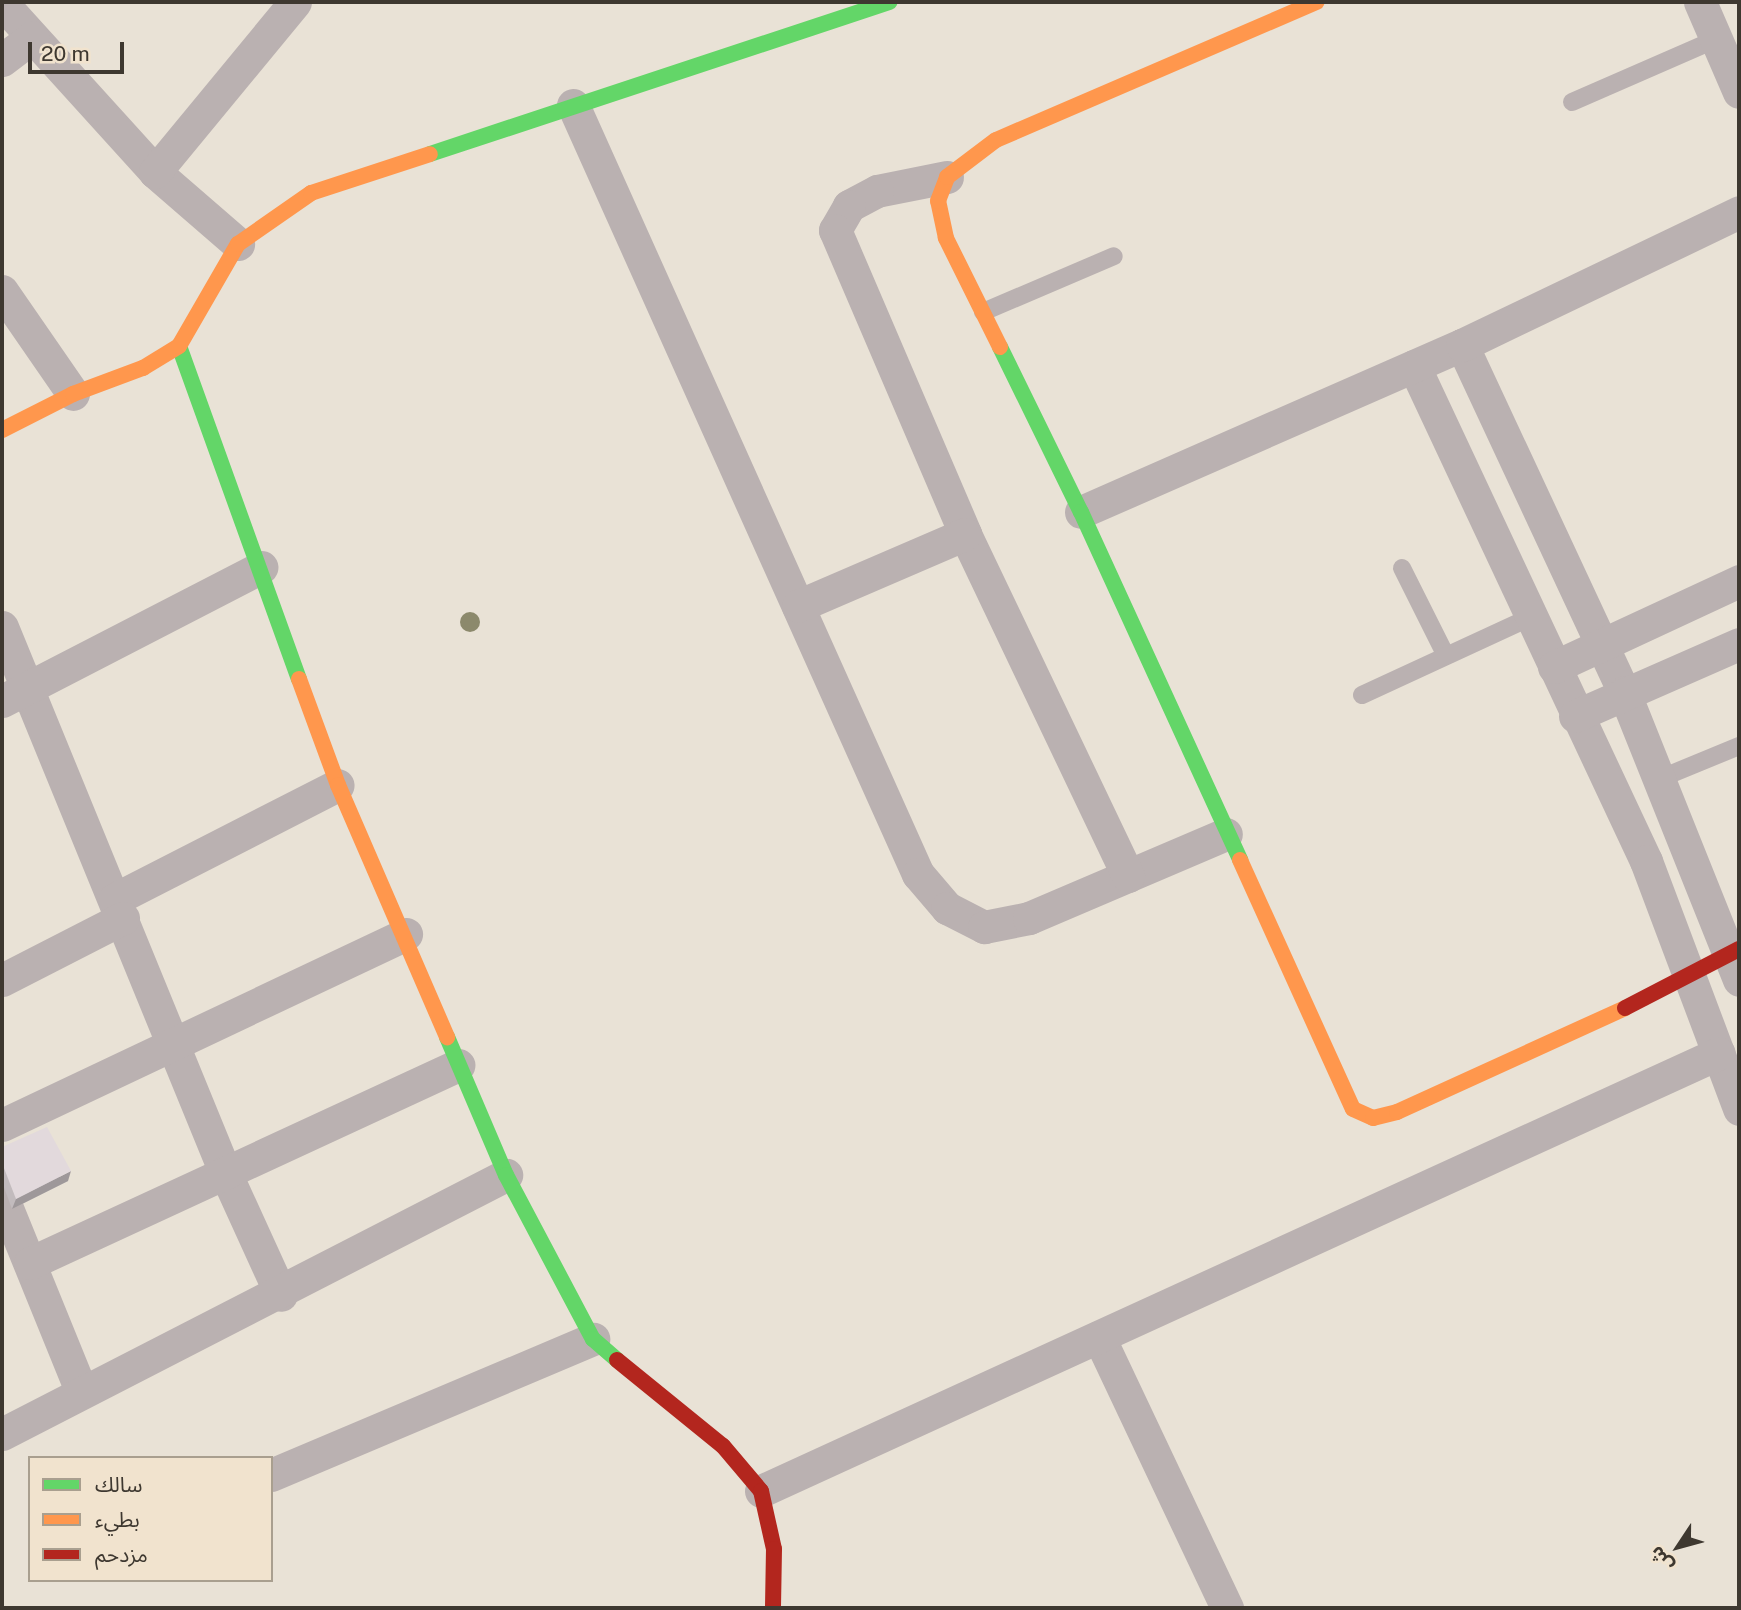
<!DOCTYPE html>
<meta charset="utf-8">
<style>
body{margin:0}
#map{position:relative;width:1741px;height:1610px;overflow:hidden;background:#e9e2d6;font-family:"Public Sans","Noto Sans Arabic",sans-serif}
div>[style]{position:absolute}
.lane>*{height:18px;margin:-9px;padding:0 9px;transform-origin:9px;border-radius:9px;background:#bab1b1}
.street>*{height:33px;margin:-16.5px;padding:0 16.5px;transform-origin:16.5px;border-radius:16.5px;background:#bab1b1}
.fast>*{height:16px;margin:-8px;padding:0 8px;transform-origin:8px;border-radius:8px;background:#63d668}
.slow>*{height:16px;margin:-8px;padding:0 8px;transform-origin:8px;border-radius:8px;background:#ff974d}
.jam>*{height:16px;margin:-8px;padding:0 8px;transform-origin:8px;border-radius:8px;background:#b3261e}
.trees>*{width:20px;height:20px;margin:-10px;border-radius:50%;background:#8c896c}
.wall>*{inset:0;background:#c2bbbd}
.shaded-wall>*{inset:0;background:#9e989a}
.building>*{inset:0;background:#e2d9dc}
span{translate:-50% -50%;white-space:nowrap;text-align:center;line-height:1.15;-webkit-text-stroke:7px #f1e3ce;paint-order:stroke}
.frame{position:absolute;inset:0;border:4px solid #3e3830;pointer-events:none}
.legend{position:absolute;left:28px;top:1456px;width:245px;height:126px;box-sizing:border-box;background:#f1e3ce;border:2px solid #a99f8f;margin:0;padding:9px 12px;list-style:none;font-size:21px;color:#3e3830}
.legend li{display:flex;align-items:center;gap:14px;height:35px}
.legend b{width:35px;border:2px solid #a99f8f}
.north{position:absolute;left:1643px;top:1512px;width:70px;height:70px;-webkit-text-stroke:5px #f1e3ce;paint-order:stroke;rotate:234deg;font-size:19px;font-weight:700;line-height:28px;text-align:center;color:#3e3830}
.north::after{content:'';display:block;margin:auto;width:24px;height:32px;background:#3e3830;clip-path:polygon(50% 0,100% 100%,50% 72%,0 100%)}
.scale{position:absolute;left:28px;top:42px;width:96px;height:32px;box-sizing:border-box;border:4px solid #3e3830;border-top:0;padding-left:9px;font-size:21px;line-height:24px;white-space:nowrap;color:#3e3830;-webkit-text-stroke:5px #f1e3ce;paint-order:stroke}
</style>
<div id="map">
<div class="lane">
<i style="left:1572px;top:102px;width:157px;rotate:-23.6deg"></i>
<i style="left:983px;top:312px;width:142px;rotate:-23.1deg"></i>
<i style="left:1402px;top:568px;width:98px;rotate:63.4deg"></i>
<i style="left:1362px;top:695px;width:186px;rotate:-24.8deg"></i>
<i style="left:1659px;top:779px;width:87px;rotate:-22.4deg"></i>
</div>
<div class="street">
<i style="left:1700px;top:2px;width:98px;rotate:66.6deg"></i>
<i style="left:2px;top:3px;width:228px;rotate:47.8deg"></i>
<i style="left:155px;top:172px;width:110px;rotate:40.9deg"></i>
<i style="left:2px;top:60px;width:38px;rotate:-37deg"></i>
<i style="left:573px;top:105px;width:843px;rotate:65.84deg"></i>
<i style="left:918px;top:874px;width:45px;rotate:49.5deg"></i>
<i style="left:947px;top:908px;width:42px;rotate:27.2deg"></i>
<i style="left:984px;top:927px;width:46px;rotate:-11.3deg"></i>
<i style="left:1029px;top:918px;width:214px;rotate:-23.1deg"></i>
<i style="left:155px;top:172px;width:220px;rotate:-50.5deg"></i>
<i style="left:947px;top:177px;width:71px;rotate:168.7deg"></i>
<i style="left:877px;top:191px;width:32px;rotate:152deg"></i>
<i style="left:849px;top:206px;width:28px;rotate:120deg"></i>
<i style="left:835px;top:230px;width:331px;rotate:66.8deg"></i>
<i style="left:965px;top:534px;width:379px;rotate:64.5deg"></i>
<i style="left:2px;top:291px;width:125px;rotate:55.4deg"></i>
<i style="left:1462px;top:345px;width:383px;rotate:65deg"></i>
<i style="left:1624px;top:692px;width:310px;rotate:68.2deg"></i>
<i style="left:1414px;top:366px;width:547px;rotate:64.89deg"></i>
<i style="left:1646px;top:861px;width:265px;rotate:69.4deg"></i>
<i style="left:1081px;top:512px;width:416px;rotate:-23.7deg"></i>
<i style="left:1462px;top:345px;width:307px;rotate:-25.6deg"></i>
<i style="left:798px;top:606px;width:182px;rotate:-23.3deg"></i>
<i style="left:2px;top:627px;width:589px;rotate:67.75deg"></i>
<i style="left:225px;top:1172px;width:135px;rotate:65.5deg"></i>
<i style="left:1554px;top:667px;width:204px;rotate:-24.9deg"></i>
<i style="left:2px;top:701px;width:292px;rotate:-27.3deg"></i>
<i style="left:1575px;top:716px;width:179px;rotate:-23.7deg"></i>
<i style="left:115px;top:899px;width:250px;rotate:-27.1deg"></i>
<i style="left:2px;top:980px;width:136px;rotate:-27.1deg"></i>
<i style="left:2px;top:1125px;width:447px;rotate:-25.3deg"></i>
<i style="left:2px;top:1196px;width:210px;rotate:67.9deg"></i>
<i style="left:30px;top:1263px;width:472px;rotate:-24.8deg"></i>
<i style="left:1099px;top:1337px;width:300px;rotate:64.7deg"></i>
<i style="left:2px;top:1434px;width:567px;rotate:-27.2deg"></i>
<i style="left:271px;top:1475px;width:350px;rotate:-22.9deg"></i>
<i style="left:761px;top:1491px;width:1053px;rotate:-24.57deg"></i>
</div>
<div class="fast">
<i style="left:430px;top:154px;width:484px;rotate:-18.3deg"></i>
<i style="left:179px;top:346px;width:354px;rotate:70.2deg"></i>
<i style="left:1000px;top:347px;width:184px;rotate:63.9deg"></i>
<i style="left:1081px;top:512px;width:383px;rotate:65.4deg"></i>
<i style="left:447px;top:1037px;width:150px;rotate:66.9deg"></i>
<i style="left:506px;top:1175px;width:186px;rotate:62.1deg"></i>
<i style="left:593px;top:1339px;width:32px;rotate:41deg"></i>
</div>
<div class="slow">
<i style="left:1000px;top:347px;width:122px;rotate:-116.4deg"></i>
<i style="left:946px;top:238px;width:38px;rotate:-102deg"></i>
<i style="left:938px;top:201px;width:26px;rotate:-69deg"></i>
<i style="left:947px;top:177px;width:61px;rotate:-37.1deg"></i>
<i style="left:996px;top:140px;width:349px;rotate:-23.3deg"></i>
<i style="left:2px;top:430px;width:80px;rotate:-26.9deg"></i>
<i style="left:73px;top:394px;width:75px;rotate:-20.4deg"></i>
<i style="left:143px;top:368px;width:42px;rotate:-31.4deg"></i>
<i style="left:179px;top:346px;width:118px;rotate:-60deg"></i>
<i style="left:238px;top:244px;width:89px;rotate:-34.9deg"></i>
<i style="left:311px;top:193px;width:125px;rotate:-18.1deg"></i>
<i style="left:299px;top:679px;width:113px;rotate:69.8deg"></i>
<i style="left:338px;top:785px;width:275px;rotate:66.6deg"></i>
<i style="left:1240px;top:860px;width:273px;rotate:65.6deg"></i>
<i style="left:1353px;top:1109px;width:22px;rotate:24deg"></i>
<i style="left:1373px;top:1118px;width:25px;rotate:-14deg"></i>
<i style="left:1397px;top:1112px;width:251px;rotate:-24.5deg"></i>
</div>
<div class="jam">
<i style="left:1625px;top:1008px;width:128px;rotate:-27.4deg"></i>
<i style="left:617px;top:1360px;width:136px;rotate:39.1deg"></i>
<i style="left:723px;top:1446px;width:59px;rotate:49.8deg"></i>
<i style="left:761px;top:1491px;width:59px;rotate:77.4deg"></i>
<i style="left:774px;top:1549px;width:59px;rotate:91deg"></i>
</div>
<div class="trees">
<i style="left:470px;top:622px"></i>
</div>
<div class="wall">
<i style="clip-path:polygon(2px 1147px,68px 1181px,12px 1209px,2px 1182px)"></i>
</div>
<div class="shaded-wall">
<i style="clip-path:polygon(71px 1171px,68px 1181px,12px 1209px,16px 1199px)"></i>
</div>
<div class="building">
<i style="clip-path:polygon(47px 1127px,71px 1171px,16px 1199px,2px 1163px,2px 1147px)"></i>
</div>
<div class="frame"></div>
<ul class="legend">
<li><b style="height:9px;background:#63d668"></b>سالك</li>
<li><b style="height:9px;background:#ff974d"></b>بطيء</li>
<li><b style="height:9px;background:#b3261e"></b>مزدحم</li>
</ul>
<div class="north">ش</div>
<div class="scale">20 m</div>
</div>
